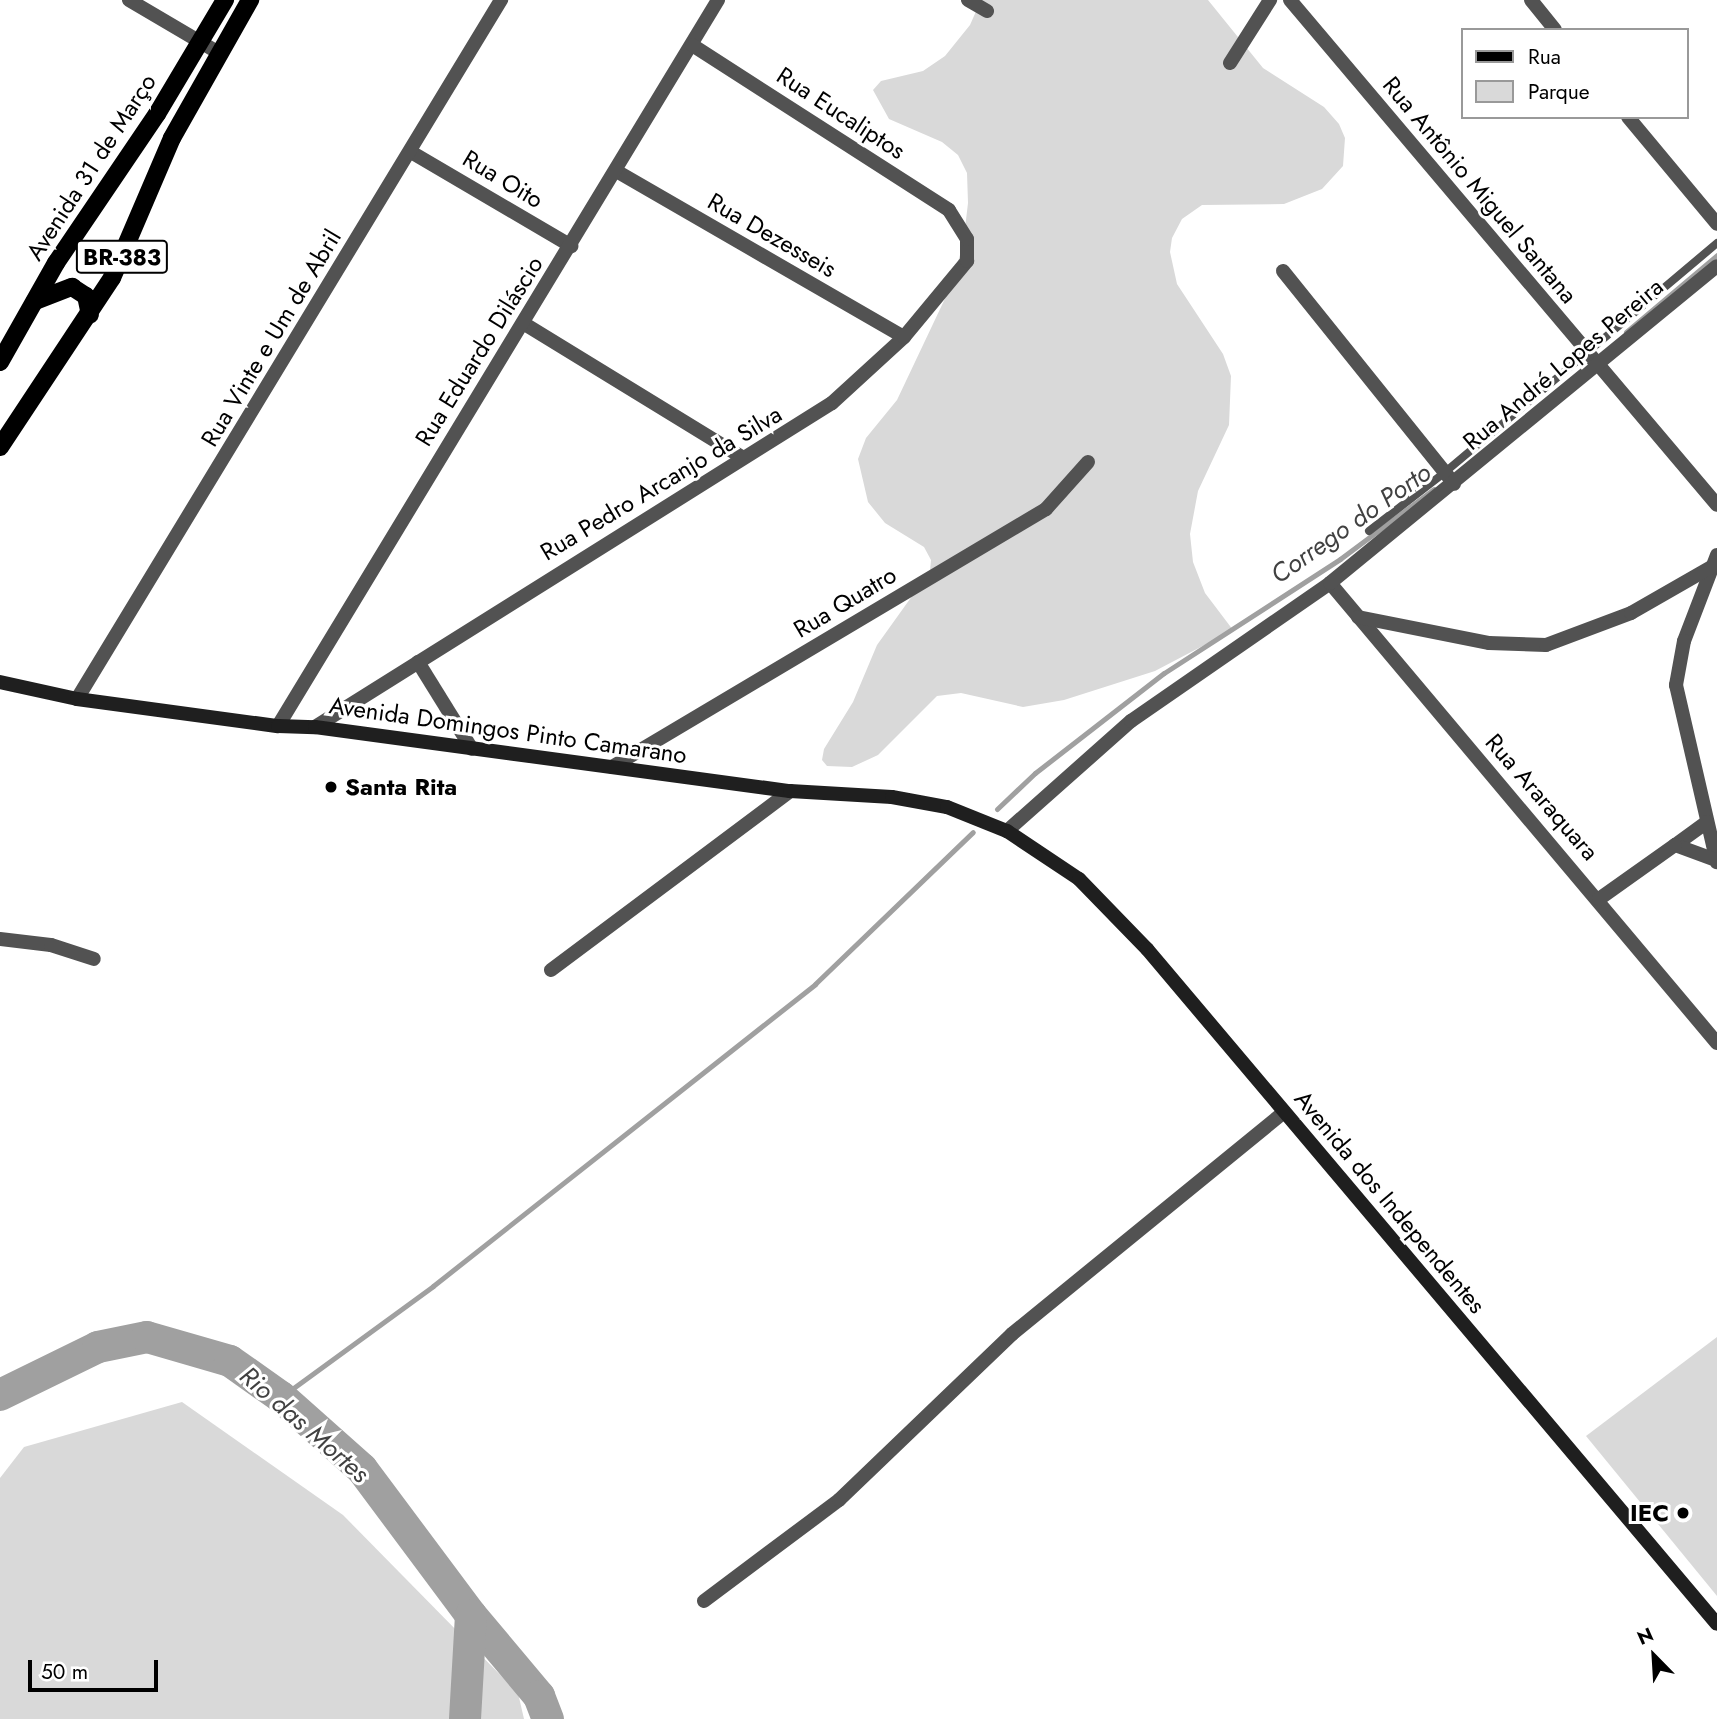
<!DOCTYPE html>
<meta charset="utf-8">
<style>
body{margin:0}
#map{position:relative;width:1717px;height:1719px;overflow:hidden;background:#fff;font-family:Jost,sans-serif}
div>[style]{position:absolute}
.green>*{inset:0;background:#d9d9d9}
.stream>*{height:5px;margin:-2.5px;padding:0 2.5px;transform-origin:2.5px;border-radius:2.5px;background:#a0a0a0}
.river>*{height:32px;margin:-16px;padding:0 16px;transform-origin:16px;border-radius:16px;background:#a0a0a0}
.service>*{height:8px;margin:-4px;padding:0 4px;transform-origin:4px;border-radius:4px;background:#525252}
.minor>*{height:14px;margin:-7px;padding:0 7px;transform-origin:7px;border-radius:7px;background:#525252}
.secondary>*{height:14px;margin:-7px;padding:0 7px;transform-origin:7px;border-radius:7px;background:#1f1f1f}
.primary>*{height:18px;margin:-9px;padding:0 9px;transform-origin:9px;border-radius:9px;background:#000}
.dots>*{width:19px;height:19px;translate:-50% -50%;box-sizing:border-box;border:4px solid #fff;border-radius:50%}
span{translate:-50% -50%;white-space:nowrap;text-align:center;line-height:1.15;-webkit-text-stroke:6px #fff;paint-order:stroke}
.shield-label span{padding:2px 5px;background:#fff;border:2px solid;border-radius:5px;-webkit-text-stroke-width:0}
.shield-label{font-size:23px;color:#000;font-weight:700}
.street-label{font-size:24px;color:#000}
.poi-label{font-size:24px;color:#000;font-weight:700}
.left{translate:0 -50%;text-align:left}
.right{translate:-100% -50%;text-align:right}
.water-label{font-size:26px;color:#414141;font-style:italic}
.legend{position:absolute;left:1461px;top:28px;width:228px;height:91px;box-sizing:border-box;background:#fff;border:2px solid #999;margin:0;padding:9px 12px;list-style:none;font-size:21px;color:#000}
.legend li{display:flex;align-items:center;gap:14px;height:35px}
.legend b{width:35px;border:2px solid #999}
.north{position:absolute;left:1619px;top:1621px;width:70px;height:70px;-webkit-text-stroke:5px #fff;paint-order:stroke;rotate:336deg;font-size:19px;font-weight:700;line-height:28px;text-align:center;color:#000}
.north::after{content:'';display:block;margin:auto;width:24px;height:32px;background:#000;clip-path:polygon(50% 0,100% 100%,50% 72%,0 100%)}
.scale{position:absolute;left:28px;top:1660px;width:130px;height:32px;box-sizing:border-box;border:4px solid #000;border-top:0;padding-left:9px;font-size:21px;line-height:24px;white-space:nowrap;color:#000;-webkit-text-stroke:5px #fff;paint-order:stroke}
</style>
<div id="map">
<div class="green">
<i style="clip-path:polygon(981px 0,1208px 0,1263px 68px,1324px 107px,1339px 124px,1345px 138px,1343px 166px,1322px 189px,1284px 204px,1202px 205px,1182px 219px,1172px 238px,1170px 252px,1177px 284px,1223px 354px,1231px 376px,1229px 425px,1198px 491px,1190px 534px,1193px 562px,1205px 593px,1233px 630px,1155px 671px,1064px 700px,1023px 707px,961px 693px,937px 696px,878px 755px,852px 767px,827px 766px,822px 760px,824px 749px,853px 702px,877px 645px,930px 571px,931px 560px,924px 547px,885px 523px,868px 502px,858px 459px,866px 438px,897px 400px,950px 288px,963px 245px,968px 203px,967px 173px,958px 155px,942px 142px,889px 119px,873px 90px,881px 81px,923px 71px,945px 56px,970px 25px)"></i>
<i style="clip-path:polygon(1717px 1337px,1717px 1596px,1586px 1436px)"></i>
<i style="clip-path:polygon(182px 1402px,343px 1515px,518px 1693px,524px 1719px,0 1719px,0 1478px,24px 1447px)"></i>
</div>
<div class="stream">
<i style="left:1626px;top:332px;width:119px;rotate:-40.2deg"></i>
<i style="left:997px;top:809px;width:52px;rotate:-43.5deg"></i>
<i style="left:1035px;top:773px;width:163px;rotate:-37.8deg"></i>
<i style="left:1164px;top:673px;width:210px;rotate:-32.9deg"></i>
<i style="left:1340px;top:559px;width:117px;rotate:-36.7deg"></i>
<i style="left:281px;top:1397px;width:188px;rotate:-36.1deg"></i>
<i style="left:433px;top:1286px;width:487px;rotate:-38.3deg"></i>
<i style="left:815px;top:984px;width:219px;rotate:-43.9deg"></i>
</div>
<div class="river">
<i style="left:0;top:1395px;width:109px;rotate:-26.1deg"></i>
<i style="left:98px;top:1347px;width:50px;rotate:-11.5deg"></i>
<i style="left:147px;top:1337px;width:86px;rotate:16.1deg"></i>
<i style="left:230px;top:1361px;width:62px;rotate:35.2deg"></i>
<i style="left:281px;top:1397px;width:108px;rotate:41.6deg"></i>
<i style="left:362px;top:1469px;width:182px;rotate:53.3deg"></i>
<i style="left:471px;top:1615px;width:106px;rotate:50deg"></i>
<i style="left:539px;top:1696px;width:25px;rotate:69deg"></i>
<i style="left:465px;top:1719px;width:104px;rotate:-86.7deg"></i>
</div>
<div class="service">
<i style="left:1369px;top:531px;width:95px;rotate:-37.7deg"></i>
<i style="left:1444px;top:473px;width:357px;rotate:-40.1deg"></i>
</div>
<div class="minor">
<i style="left:129px;top:0;width:104px;rotate:30.5deg"></i>
<i style="left:968px;top:0;width:22px;rotate:30deg"></i>
<i style="left:1290px;top:0;width:661px;rotate:49.78deg"></i>
<i style="left:1531px;top:0;width:38px;rotate:51deg"></i>
<i style="left:1230px;top:63px;width:75px;rotate:-57.6deg"></i>
<i style="left:1628px;top:117px;width:139px;rotate:50.2deg"></i>
<i style="left:411px;top:152px;width:186px;rotate:30.4deg"></i>
<i style="left:618px;top:172px;width:330px;rotate:30deg"></i>
<i style="left:1283px;top:271px;width:273px;rotate:51.2deg"></i>
<i style="left:523px;top:323px;width:257px;rotate:31.5deg"></i>
<i style="left:1717px;top:555px;width:92px;rotate:111deg"></i>
<i style="left:1684px;top:641px;width:45px;rotate:100.3deg"></i>
<i style="left:1676px;top:685px;width:182px;rotate:77deg"></i>
<i style="left:1330px;top:583px;width:601px;rotate:49.93deg"></i>
<i style="left:1358px;top:617px;width:134px;rotate:11.2deg"></i>
<i style="left:1489px;top:643px;width:57px;rotate:2deg"></i>
<i style="left:1546px;top:645px;width:91px;rotate:-20.6deg"></i>
<i style="left:1631px;top:613px;width:95px;rotate:-29.8deg"></i>
<i style="left:418px;top:662px;width:102px;rotate:58.2deg"></i>
<i style="left:77px;top:699px;width:818px;rotate:-58.76deg"></i>
<i style="left:278px;top:726px;width:849px;rotate:-58.78deg"></i>
<i style="left:315px;top:727px;width:610px;rotate:-32.08deg"></i>
<i style="left:832px;top:403px;width:98px;rotate:-42.5deg"></i>
<i style="left:904px;top:337px;width:99px;rotate:-50.3deg"></i>
<i style="left:967px;top:261px;width:22px;rotate:-90deg"></i>
<i style="left:967px;top:239px;width:34px;rotate:-122deg"></i>
<i style="left:949px;top:210px;width:305px;rotate:-147.3deg"></i>
<i style="left:612px;top:767px;width:505px;rotate:-30.73deg"></i>
<i style="left:1046px;top:509px;width:63px;rotate:-48.2deg"></i>
<i style="left:1707px;top:822px;width:39px;rotate:144deg"></i>
<i style="left:1675px;top:845px;width:44px;rotate:20.1deg"></i>
<i style="left:1007px;top:831px;width:166px;rotate:-41.6deg"></i>
<i style="left:1131px;top:721px;width:242px;rotate:-34.7deg"></i>
<i style="left:1330px;top:583px;width:500px;rotate:-39.32deg"></i>
<i style="left:1599px;top:899px;width:93px;rotate:-35.4deg"></i>
<i style="left:0;top:939px;width:51px;rotate:6.7deg"></i>
<i style="left:51px;top:945px;width:45px;rotate:18deg"></i>
<i style="left:551px;top:970px;width:299px;rotate:-36.8deg"></i>
<i style="left:704px;top:1601px;width:169px;rotate:-36.8deg"></i>
<i style="left:839px;top:1500px;width:240px;rotate:-43.8deg"></i>
<i style="left:1012px;top:1334px;width:351px;rotate:-39.2deg"></i>
</div>
<div class="secondary">
<i style="left:0;top:682px;width:79px;rotate:12.4deg"></i>
<i style="left:77px;top:699px;width:203px;rotate:7.7deg"></i>
<i style="left:278px;top:726px;width:37px;rotate:2deg"></i>
<i style="left:315px;top:727px;width:479px;rotate:7.7deg"></i>
<i style="left:790px;top:791px;width:102px;rotate:3.4deg"></i>
<i style="left:892px;top:797px;width:56px;rotate:10.3deg"></i>
<i style="left:947px;top:807px;width:65px;rotate:21.8deg"></i>
<i style="left:1007px;top:831px;width:87px;rotate:33.7deg"></i>
<i style="left:1079px;top:879px;width:98px;rotate:45.8deg"></i>
<i style="left:1147px;top:949px;width:883px;rotate:49.82deg"></i>
</div>
<div class="primary">
<i style="left:35px;top:301px;width:40px;rotate:-21deg"></i>
<i style="left:72px;top:287px;width:17px;rotate:33deg"></i>
<i style="left:86px;top:296px;width:19px;rotate:78deg"></i>
<i style="left:0;top:362px;width:114px;rotate:-60.5deg"></i>
<i style="left:56px;top:263px;width:180px;rotate:-55.9deg"></i>
<i style="left:157px;top:114px;width:133px;rotate:-59.2deg"></i>
<i style="left:0;top:447px;width:203px;rotate:-56.5deg"></i>
<i style="left:112px;top:278px;width:152px;rotate:-66.8deg"></i>
<i style="left:172px;top:138px;width:159px;rotate:-60.5deg"></i>
</div>
<div class="dots">
<i style="left:331px;top:787px;background:#000"></i>
<i style="left:1683px;top:1513px;background:#000"></i>
</div>
<div class="shield-label">
<span style="left:122px;top:257px">BR-383</span>
</div>
<div class="street-label">
<span style="left:841px;top:113px;rotate:33deg">Rua Eucaliptos</span>
<span style="left:91px;top:167px;rotate:-57deg">Avenida 31 de Março</span>
<span style="left:503px;top:179px;rotate:31deg">Rua Oito</span>
<span style="left:1480px;top:190px;rotate:50deg">Rua Antônio Miguel Santana</span>
<span style="left:772px;top:235px;rotate:30deg">Rua Dezesseis</span>
<span style="left:271px;top:338px;rotate:-59deg">Rua Vinte e Um de Abril</span>
<span style="left:479px;top:351px;rotate:-58deg">Rua Eduardo Diláscio</span>
<span style="left:1563px;top:364px;rotate:-40deg">Rua André Lopes Pereira</span>
<span style="left:661px;top:483px;rotate:-31deg">Rua Pedro Arcanjo da Silva</span>
<span style="left:845px;top:602px;rotate:-31deg">Rua Quatro</span>
<span style="left:508px;top:730px;rotate:8deg">Avenida Domingos Pinto Camarano</span>
<span style="left:1542px;top:797px;rotate:49deg">Rua Araraquara</span>
<span style="left:1390px;top:1202px;rotate:50deg">Avenida dos Independentes</span>
</div>
<div class="poi-label">
<span class="left" style="left:345px;top:787px">Santa Rita</span>
<span class="right" style="left:1669px;top:1513px">IEC</span>
</div>
<div class="water-label">
<span style="left:1351px;top:524px;rotate:-35deg">Corrego do Porto</span>
<span style="left:304px;top:1425px;rotate:41deg">Rio das Mortes</span>
</div>
<ul class="legend">
<li><b style="height:9px;background:#000"></b>Rua</li>
<li><b style="height:19px;background:#d9d9d9"></b>Parque</li>
</ul>
<div class="north">N</div>
<div class="scale">50 m</div>
</div>
